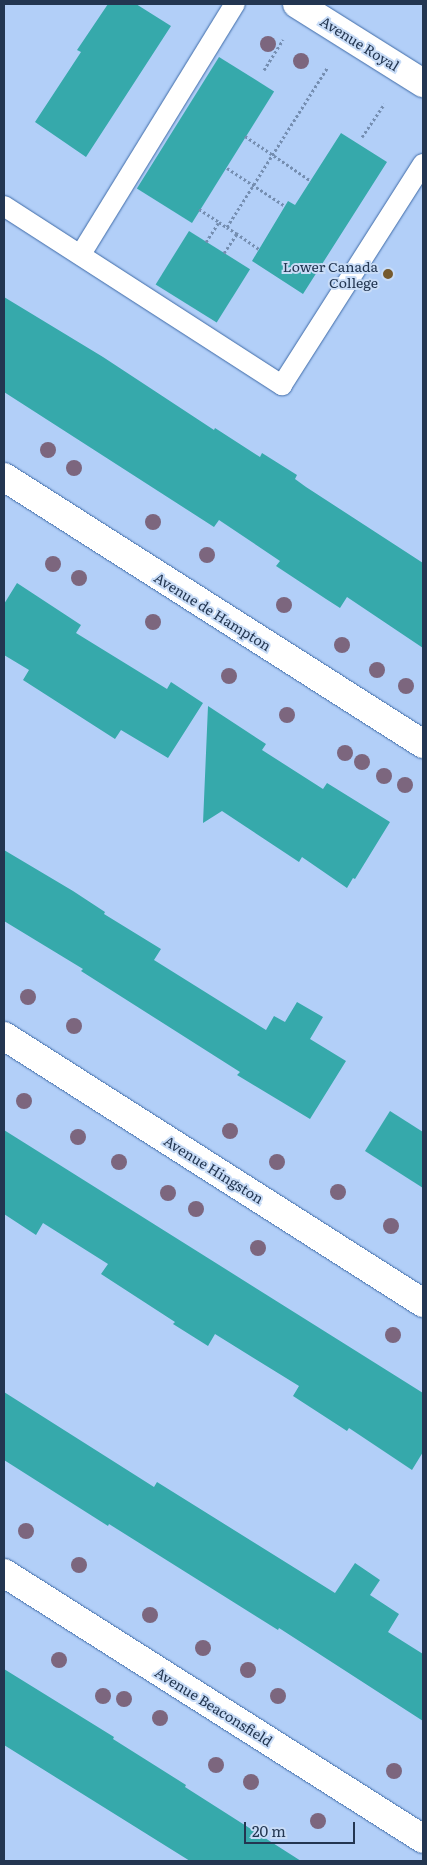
<!DOCTYPE html>
<style>
body{margin:0}
#map{position:relative;width:427px;height:1865px;overflow:hidden;background:#b2cff8;font-family:Literata,serif}
div>[style]{position:absolute}
.building>*{inset:0;background:#36a9ab;transform-origin:0 0}
.path>*{height:3px;margin-top:-1.5px;transform-origin:0;background:repeating-linear-gradient(90deg,#758eb1 0 2.5px,transparent 0 5px)}
.roads{filter:drop-shadow(0 0 1px #3e6aa7) drop-shadow(0 0 1px #3e6aa7)}
.service>*{height:20px;margin:-10px;padding:0 10px;transform-origin:10px;border-radius:10px;background:#fff}
.minor>*{height:28px;margin:-14px;padding:0 14px;transform-origin:14px;border-radius:14px;background:#fff}
.trees>*{width:16px;height:16px;margin:-8px;border-radius:50%;background:#7c667e}
.dots>*{width:14px;height:14px;translate:-50% -50%;box-sizing:border-box;border:2px solid #c8dcf7;border-radius:50%}
span{translate:-50% -50%;white-space:nowrap;text-align:center;line-height:1.15;-webkit-text-stroke:4px #c8dcf7;paint-order:stroke}
.street-label{font-size:14px;color:#233651}
.poi-label{font-size:14px;color:#233651}
.right{translate:-100% -50%;text-align:right}
.frame{position:absolute;inset:0;border:5px solid #233651;pointer-events:none}
.scale{position:absolute;left:244px;top:1822px;width:111px;height:22px;box-sizing:border-box;border:2px solid #233651;border-top:0;padding-left:6px;font-size:15px;line-height:18px;white-space:nowrap;color:#233651;-webkit-text-stroke:4px #c8dcf7;paint-order:stroke}
</style>
<div id="map">
<div class="building">
<i style="clip-path:polygon(108px 4px,136px 4px,171px 26px,86px 157px,35px 122px,81px 52px,77px 50px)"></i>
<i style="left:219px;top:57px;width:65px;height:155px;rotate:32deg"></i>
<i style="clip-path:polygon(341px 133px,387px 162px,303px 294px,252px 261px,288px 201px,295px 205px)"></i>
<i style="left:189px;top:231px;width:72px;height:63px;rotate:32deg"></i>
<i style="clip-path:polygon(4px 297px,103px 357px,214px 430px,215px 428px,260px 457px,262px 453px,297px 475px,295px 479px,306px 487px,423px 563px,423px 648px,347px 597px,340px 608px,326px 599px,276px 566px,280px 561px,219px 520px,214px 527px,4px 392px)"></i>
<i style="clip-path:polygon(17px 583px,81px 625px,76px 633px,167px 689px,171px 682px,203px 703px,168px 758px,121px 730px,115px 739px,23px 680px,29px 670px,4px 655px,4px 604px)"></i>
<i style="clip-path:polygon(208px 706px,266px 744px,262px 750px,323px 789px,327px 783px,390px 822px,355px 879px,353px 878px,347px 888px,302px 857px,299px 862px,222px 811px,203px 823px)"></i>
<i style="clip-path:polygon(4px 850px,73px 891px,105px 912px,104px 914px,161px 949px,154px 960px,266px 1030px,274px 1016px,285px 1022px,297px 1002px,323px 1017px,310px 1039px,346px 1061px,310px 1119px,237px 1075px,240px 1072px,81px 971px,83px 969px,4px 921px)"></i>
<i style="clip-path:polygon(390px 1111px,423px 1132px,423px 1188px,365px 1151px)"></i>
<i style="clip-path:polygon(4px 1130px,423px 1393px,423px 1452px,412px 1470px,349px 1428px,347px 1431px,293px 1396px,299px 1386px,215px 1334px,208px 1346px,173px 1324px,175px 1322px,101px 1274px,108px 1264px,43px 1223px,36px 1235px,4px 1214px)"></i>
<i style="clip-path:polygon(4px 1392px,154px 1487px,157px 1482px,335px 1593px,355px 1563px,380px 1580px,370px 1595px,399px 1614px,388px 1632px,423px 1654px,423px 1721px,279px 1628px,278px 1630px,109px 1524px,108px 1526px,4px 1460px)"></i>
<i style="clip-path:polygon(4px 1669px,114px 1737px,113px 1739px,186px 1785px,185px 1787px,301px 1861px,190px 1861px,4px 1745px)"></i>
</div>
<div class="path">
<i style="left:264px;top:70px;width:36px;rotate:-58deg"></i>
<i style="left:245px;top:136px;width:80px;rotate:34.3deg"></i>
<i style="left:362px;top:137px;width:40px;rotate:-56deg"></i>
<i style="left:227px;top:168px;width:69px;rotate:33.2deg"></i>
<i style="left:199px;top:209px;width:24px;rotate:33deg"></i>
<i style="left:236px;top:233px;width:28px;rotate:35deg"></i>
<i style="left:206px;top:242px;width:24px;rotate:-57deg"></i>
<i style="left:219px;top:222px;width:11px;rotate:34deg"></i>
<i style="left:224px;top:253px;width:23px;rotate:-56deg"></i>
<i style="left:237px;top:234px;width:12px;rotate:-145deg"></i>
<i style="left:227px;top:227px;width:188px;rotate:-57.8deg"></i>
</div>
<div class="roads">
<div class="service">
<i style="left:4px;top:206px;width:331px;rotate:32.8deg"></i>
<i style="left:282px;top:385px;width:262px;rotate:-57.5deg"></i>
<i style="left:81px;top:254px;width:294px;rotate:-58.4deg"></i>
</div>
<div class="minor">
<i style="left:297px;top:4px;width:149px;rotate:32.1deg"></i>
<i style="left:4px;top:477px;width:497px;rotate:32.5deg"></i>
<i style="left:4px;top:1036px;width:497px;rotate:32.5deg"></i>
<i style="left:4px;top:1573px;width:496px;rotate:32.4deg"></i>
</div>
</div>
<div class="trees">
<i style="left:268px;top:44px"></i>
<i style="left:301px;top:61px"></i>
<i style="left:48px;top:450px"></i>
<i style="left:74px;top:468px"></i>
<i style="left:153px;top:522px"></i>
<i style="left:207px;top:555px"></i>
<i style="left:53px;top:564px"></i>
<i style="left:79px;top:578px"></i>
<i style="left:284px;top:605px"></i>
<i style="left:153px;top:622px"></i>
<i style="left:342px;top:645px"></i>
<i style="left:377px;top:670px"></i>
<i style="left:229px;top:676px"></i>
<i style="left:406px;top:686px"></i>
<i style="left:287px;top:715px"></i>
<i style="left:345px;top:753px"></i>
<i style="left:362px;top:762px"></i>
<i style="left:384px;top:776px"></i>
<i style="left:405px;top:785px"></i>
<i style="left:28px;top:997px"></i>
<i style="left:74px;top:1026px"></i>
<i style="left:24px;top:1101px"></i>
<i style="left:230px;top:1131px"></i>
<i style="left:78px;top:1137px"></i>
<i style="left:119px;top:1162px"></i>
<i style="left:277px;top:1162px"></i>
<i style="left:338px;top:1192px"></i>
<i style="left:168px;top:1193px"></i>
<i style="left:196px;top:1209px"></i>
<i style="left:391px;top:1226px"></i>
<i style="left:258px;top:1248px"></i>
<i style="left:393px;top:1335px"></i>
<i style="left:26px;top:1531px"></i>
<i style="left:79px;top:1565px"></i>
<i style="left:150px;top:1615px"></i>
<i style="left:203px;top:1648px"></i>
<i style="left:59px;top:1660px"></i>
<i style="left:248px;top:1670px"></i>
<i style="left:103px;top:1696px"></i>
<i style="left:278px;top:1696px"></i>
<i style="left:124px;top:1699px"></i>
<i style="left:160px;top:1718px"></i>
<i style="left:216px;top:1765px"></i>
<i style="left:394px;top:1771px"></i>
<i style="left:251px;top:1782px"></i>
<i style="left:318px;top:1821px"></i>
</div>
<div class="dots">
<i style="left:388px;top:274px;background:#765a2d"></i>
</div>
<div class="street-label">
<span style="left:360px;top:43px;rotate:32deg">Avenue Royal</span>
<span style="left:213px;top:611px;rotate:32deg">Avenue de Hampton</span>
<span style="left:214px;top:1169px;rotate:32deg">Avenue Hingston</span>
<span style="left:214px;top:1706px;rotate:32deg">Avenue Beaconsfield</span>
</div>
<div class="poi-label">
<span class="right" style="left:378px;top:274px">Lower Canada<br>College</span>
</div>
<div class="frame"></div>
<div class="scale">20 m</div>
</div>
